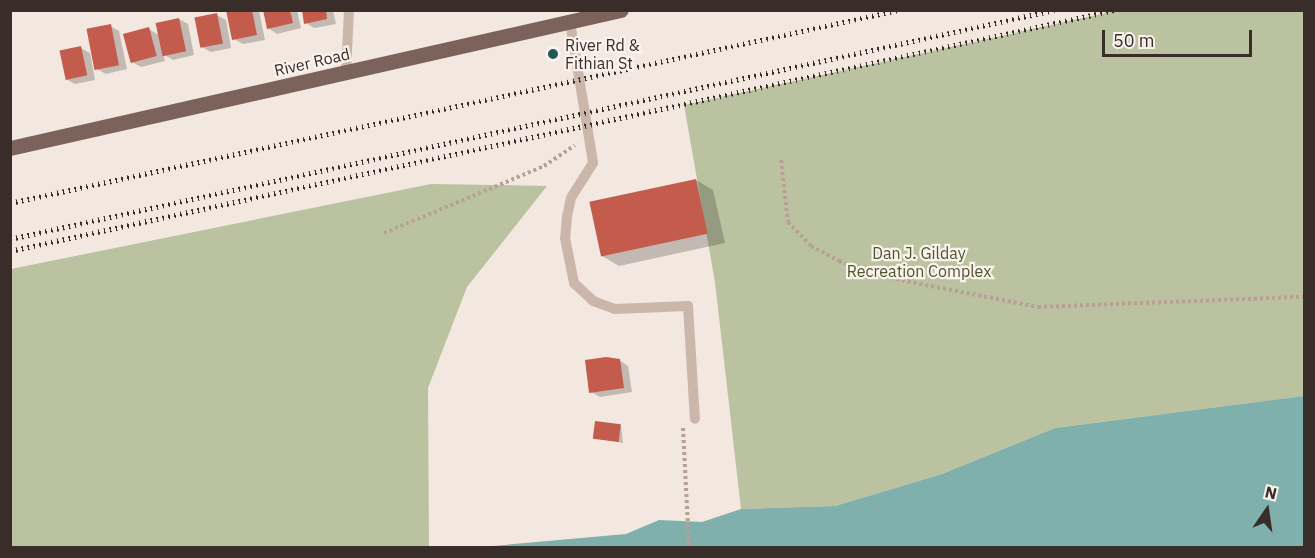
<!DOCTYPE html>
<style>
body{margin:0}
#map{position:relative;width:1315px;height:558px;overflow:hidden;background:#f3e8e0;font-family:"IBM Plex Sans",sans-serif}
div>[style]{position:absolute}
.green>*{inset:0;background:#bac2a0}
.water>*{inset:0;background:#7fb0ac}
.shadow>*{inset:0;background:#0003}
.building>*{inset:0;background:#c45c4d;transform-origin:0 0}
.path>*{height:4px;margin-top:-2px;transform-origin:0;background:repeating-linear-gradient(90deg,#b7a096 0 3px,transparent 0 6px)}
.lane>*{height:10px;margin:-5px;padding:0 5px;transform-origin:5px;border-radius:5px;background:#cbb6ab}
.primary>*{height:15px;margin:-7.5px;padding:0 7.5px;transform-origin:7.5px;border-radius:7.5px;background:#7b635c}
.rail>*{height:4.5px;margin-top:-2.25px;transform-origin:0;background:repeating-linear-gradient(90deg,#392d2a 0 1.5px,transparent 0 6px)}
.dots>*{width:16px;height:16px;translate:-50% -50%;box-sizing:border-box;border:3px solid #faf2ec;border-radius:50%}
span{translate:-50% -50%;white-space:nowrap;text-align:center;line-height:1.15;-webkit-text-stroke:4.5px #faf2ec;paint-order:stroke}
.poi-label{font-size:16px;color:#392d2a}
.left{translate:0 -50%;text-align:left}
.street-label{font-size:16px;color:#392d2a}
.park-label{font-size:16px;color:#4d572e}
.frame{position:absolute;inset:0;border:12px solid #392d2a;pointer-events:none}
.north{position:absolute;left:1237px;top:480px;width:60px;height:60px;-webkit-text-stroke:4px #faf2ec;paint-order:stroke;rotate:13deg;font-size:16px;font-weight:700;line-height:24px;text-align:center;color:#392d2a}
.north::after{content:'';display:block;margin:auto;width:21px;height:27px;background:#392d2a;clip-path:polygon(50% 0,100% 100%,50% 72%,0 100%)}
.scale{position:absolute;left:1102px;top:30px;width:150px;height:27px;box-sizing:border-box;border:3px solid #392d2a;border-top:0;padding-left:8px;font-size:18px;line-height:21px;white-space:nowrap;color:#392d2a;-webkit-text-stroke:4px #faf2ec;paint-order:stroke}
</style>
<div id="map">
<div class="green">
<i style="clip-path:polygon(1115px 11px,1304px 11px,1304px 396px,1055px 428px,942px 474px,835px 506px,741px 509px,715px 282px,684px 105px)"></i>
<i style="clip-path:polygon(431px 184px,547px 186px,467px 287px,428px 388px,429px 547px,11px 547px,11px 269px)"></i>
</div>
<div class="water">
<i style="clip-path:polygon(1304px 396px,1304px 547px,481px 547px,626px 534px,659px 520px,702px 522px,741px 509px,835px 506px,942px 474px,1055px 428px)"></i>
</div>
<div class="shadow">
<i style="clip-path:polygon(230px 10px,259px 11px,265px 40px,243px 44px,234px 39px)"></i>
<i style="clip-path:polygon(264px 10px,297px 10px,301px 28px,277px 34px,268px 28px)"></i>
<i style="clip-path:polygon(303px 10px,333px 10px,336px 24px,314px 28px,306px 23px)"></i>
<i style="clip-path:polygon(217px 15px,226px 20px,231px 48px,211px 52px,202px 47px)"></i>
<i style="clip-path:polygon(179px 19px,188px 24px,194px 55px,173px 60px,163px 54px,165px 61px,141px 67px,132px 62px,149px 29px,160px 36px)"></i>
<i style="clip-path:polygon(110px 26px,119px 31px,127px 69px,106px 74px,97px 69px)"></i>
<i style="clip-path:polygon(81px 48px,90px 53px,95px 80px,75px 84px,66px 79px)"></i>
<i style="clip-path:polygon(696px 180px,713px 190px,725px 243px,619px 266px,602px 256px)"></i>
<i style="clip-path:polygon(619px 360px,628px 366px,632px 392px,600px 397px,591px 392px)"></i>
<i style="clip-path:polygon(621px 425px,623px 443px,595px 438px)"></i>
</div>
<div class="building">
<i style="clip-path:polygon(226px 10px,252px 10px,257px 35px,232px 40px)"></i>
<i style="clip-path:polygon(263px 10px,290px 10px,293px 23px,267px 29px)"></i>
<i style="clip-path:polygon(302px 10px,326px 10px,327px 19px,304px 24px)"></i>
<i style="left:217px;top:13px;width:31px;height:23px;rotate:79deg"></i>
<i style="left:179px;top:18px;width:34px;height:24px;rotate:78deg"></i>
<i style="left:111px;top:24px;width:42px;height:25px;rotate:79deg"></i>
<i style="left:149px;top:27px;width:30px;height:27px;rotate:75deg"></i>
<i style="left:81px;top:46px;width:30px;height:22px;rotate:78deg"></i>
<i style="left:696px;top:179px;width:56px;height:109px;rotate:78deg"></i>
<i style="clip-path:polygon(606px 357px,620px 359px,624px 388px,589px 393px,585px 360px)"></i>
<i style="left:595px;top:421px;width:26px;height:18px;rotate:7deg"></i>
</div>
<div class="path">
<i style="left:781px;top:160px;width:62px;rotate:83.6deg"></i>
<i style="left:788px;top:222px;width:33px;rotate:46deg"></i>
<i style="left:811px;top:246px;width:32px;rotate:28deg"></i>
<i style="left:839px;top:261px;width:54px;rotate:18.4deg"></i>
<i style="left:890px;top:278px;width:151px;rotate:11.1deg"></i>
<i style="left:1038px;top:307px;width:266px;rotate:-2.2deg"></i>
<i style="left:384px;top:233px;width:173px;rotate:-22.7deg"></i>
<i style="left:544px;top:166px;width:37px;rotate:-34deg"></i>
<i style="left:683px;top:428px;width:120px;rotate:87.1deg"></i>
</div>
<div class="lane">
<i style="left:570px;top:22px;width:143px;rotate:80.7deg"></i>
<i style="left:593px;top:163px;width:41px;rotate:122.2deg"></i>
<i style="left:571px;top:198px;width:19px;rotate:102deg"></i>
<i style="left:567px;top:217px;width:21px;rotate:95deg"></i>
<i style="left:565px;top:238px;width:46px;rotate:78.7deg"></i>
<i style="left:574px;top:283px;width:26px;rotate:43deg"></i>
<i style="left:593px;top:301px;width:23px;rotate:20deg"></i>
<i style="left:615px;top:309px;width:73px;rotate:-2.4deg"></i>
<i style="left:688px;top:306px;width:113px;rotate:86.5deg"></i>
<i style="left:346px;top:73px;width:63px;rotate:-87.3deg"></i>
</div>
<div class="primary">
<i style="left:10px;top:148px;width:626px;rotate:-12.73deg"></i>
</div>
<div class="rail">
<i style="left:10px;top:203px;width:910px;rotate:-12.25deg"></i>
<i style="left:10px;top:239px;width:1069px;rotate:-12.37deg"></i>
<i style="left:10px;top:251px;width:1131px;rotate:-12.3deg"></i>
</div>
<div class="dots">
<i style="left:553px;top:54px;background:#205a58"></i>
</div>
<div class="poi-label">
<span class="left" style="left:565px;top:54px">River Rd &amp;<br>Fithian St</span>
</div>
<div class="street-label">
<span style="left:312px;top:62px;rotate:-13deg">River Road</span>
</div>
<div class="park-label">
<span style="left:919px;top:262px">Dan J. Gilday<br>Recreation Complex</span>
</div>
<div class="frame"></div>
<div class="north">N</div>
<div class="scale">50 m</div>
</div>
